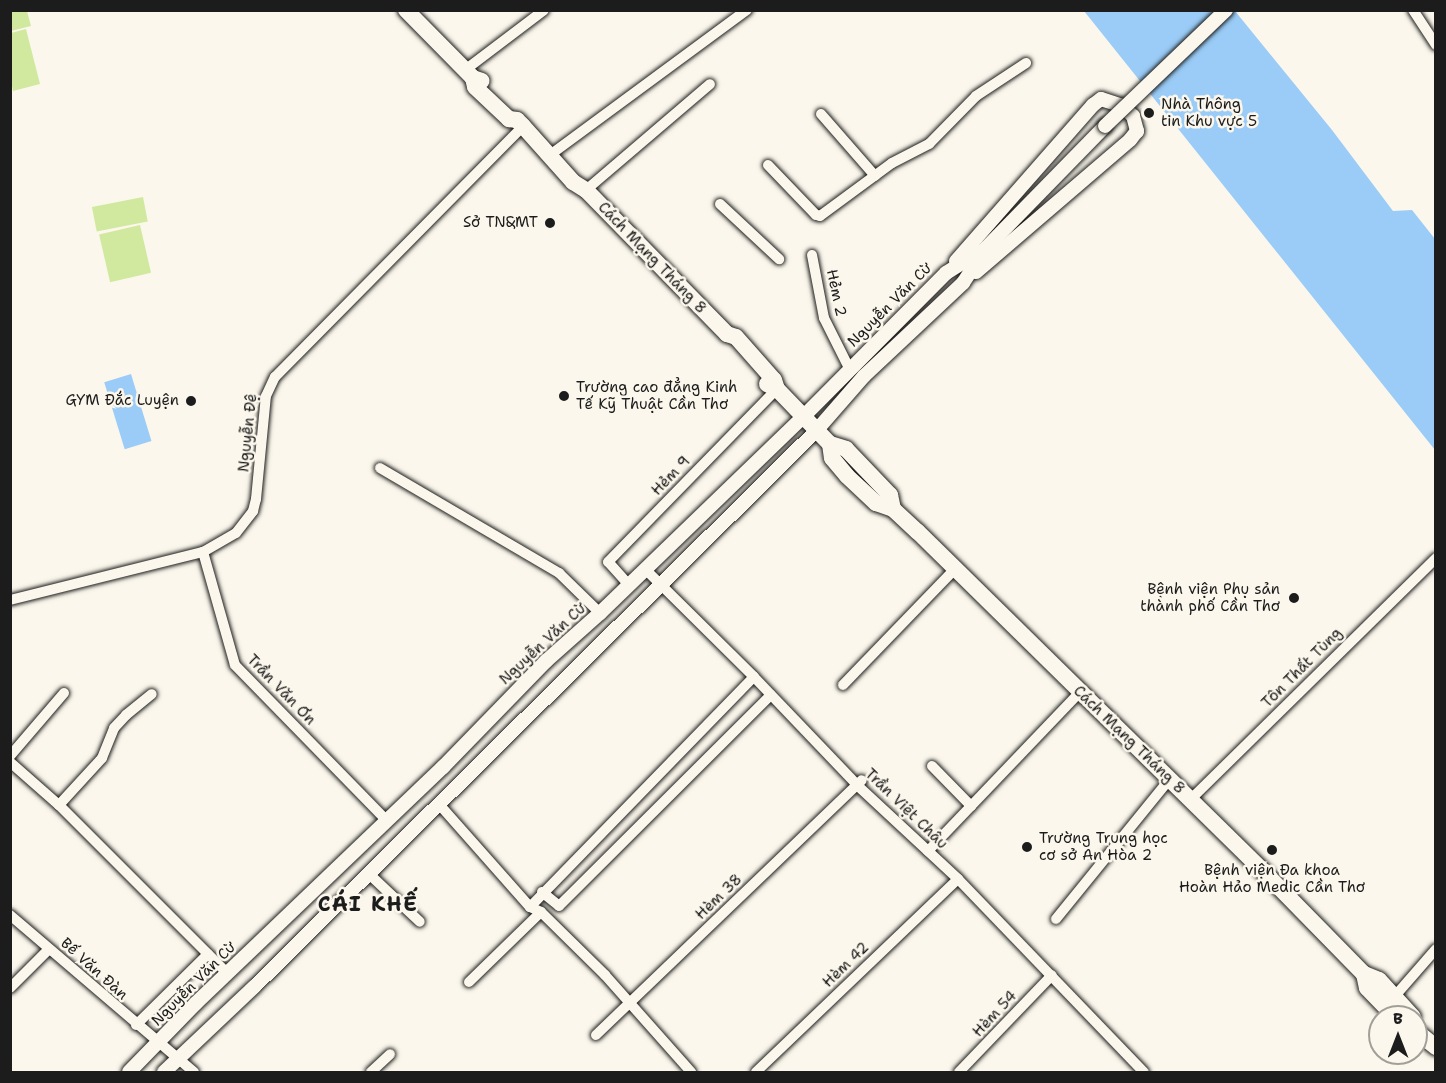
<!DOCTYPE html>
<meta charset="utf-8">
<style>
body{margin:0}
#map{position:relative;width:1446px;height:1083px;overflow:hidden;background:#fbf7ec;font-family:"Shantell Sans",sans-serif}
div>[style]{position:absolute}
.green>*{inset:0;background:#d1e99f;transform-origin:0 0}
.water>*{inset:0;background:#9accf7;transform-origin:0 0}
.roads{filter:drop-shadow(0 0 2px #1c1c1c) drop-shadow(0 0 2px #1c1c1c)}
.minor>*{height:10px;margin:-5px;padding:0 5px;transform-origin:5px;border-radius:5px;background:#fbf7ec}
.major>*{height:14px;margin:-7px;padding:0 7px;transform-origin:7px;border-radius:7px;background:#fbf7ec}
.highway>*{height:16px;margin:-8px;padding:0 8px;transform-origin:8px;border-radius:8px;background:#fbf7ec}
.bridges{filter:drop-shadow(0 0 2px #1c1c1c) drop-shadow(0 0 2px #1c1c1c)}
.major-bridge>*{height:14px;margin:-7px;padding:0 7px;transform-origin:7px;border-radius:7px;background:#fbf7ec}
.dots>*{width:16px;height:16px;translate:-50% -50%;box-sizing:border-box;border:3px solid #fbf7ec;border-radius:50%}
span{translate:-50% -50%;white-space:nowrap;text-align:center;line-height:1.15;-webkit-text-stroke:5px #fbf7ec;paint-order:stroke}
.poi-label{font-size:15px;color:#1c1c1c}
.left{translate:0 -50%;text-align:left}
.right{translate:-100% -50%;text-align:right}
.street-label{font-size:15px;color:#1c1c1c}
.district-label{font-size:21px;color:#1c1c1c;font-weight:700;letter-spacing:1.5px}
.frame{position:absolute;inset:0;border:12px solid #1c1c1c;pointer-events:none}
.north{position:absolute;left:1368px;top:1005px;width:60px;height:60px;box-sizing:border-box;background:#fbf7ec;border:2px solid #a29f99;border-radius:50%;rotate:0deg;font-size:16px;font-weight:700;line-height:24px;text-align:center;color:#1c1c1c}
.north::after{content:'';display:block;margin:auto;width:21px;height:27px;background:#1c1c1c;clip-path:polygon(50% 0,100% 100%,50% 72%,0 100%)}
</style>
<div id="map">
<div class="green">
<i style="clip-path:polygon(10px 11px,27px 11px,31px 26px,11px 31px)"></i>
<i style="clip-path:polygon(26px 29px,40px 84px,13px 91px,11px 81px,11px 33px)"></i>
<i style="left:143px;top:197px;width:25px;height:52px;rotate:79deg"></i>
<i style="left:140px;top:225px;width:49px;height:42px;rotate:77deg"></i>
</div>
<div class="water">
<i style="clip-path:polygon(1084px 11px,1235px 11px,1332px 130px,1393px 211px,1412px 210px,1435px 239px,1435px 450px)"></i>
<i style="left:131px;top:374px;width:70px;height:28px;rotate:73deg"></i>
</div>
<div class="roads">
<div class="minor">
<i style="left:1413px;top:10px;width:42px;rotate:56.7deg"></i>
<i style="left:465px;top:70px;width:99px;rotate:-37.2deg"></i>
<i style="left:821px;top:114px;width:82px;rotate:48.9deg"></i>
<i style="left:550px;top:155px;width:245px;rotate:-36.4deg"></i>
<i style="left:768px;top:165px;width:69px;rotate:46.2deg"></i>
<i style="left:816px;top:215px;width:4px;rotate:14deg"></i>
<i style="left:820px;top:216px;width:89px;rotate:-36.4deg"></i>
<i style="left:892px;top:163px;width:42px;rotate:-27.2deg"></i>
<i style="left:929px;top:144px;width:67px;rotate:-45.6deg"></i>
<i style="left:976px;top:96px;width:60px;rotate:-33.4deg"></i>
<i style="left:586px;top:190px;width:163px;rotate:-40.5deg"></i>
<i style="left:720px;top:204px;width:81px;rotate:43deg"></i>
<i style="left:812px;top:255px;width:64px;rotate:79.2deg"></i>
<i style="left:824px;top:318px;width:56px;rotate:63.4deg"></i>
<i style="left:380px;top:468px;width:208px;rotate:30.4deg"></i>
<i style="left:559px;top:573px;width:57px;rotate:44.3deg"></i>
<i style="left:203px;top:552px;width:117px;rotate:74.2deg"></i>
<i style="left:235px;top:665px;width:216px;rotate:45.7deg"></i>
<i style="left:645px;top:569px;width:153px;rotate:44.7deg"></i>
<i style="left:754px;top:677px;width:151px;rotate:46.3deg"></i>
<i style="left:858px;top:786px;width:137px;rotate:42.9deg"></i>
<i style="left:958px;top:879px;width:268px;rotate:46.1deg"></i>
<i style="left:629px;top:585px;width:31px;rotate:-132deg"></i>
<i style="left:608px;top:562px;width:242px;rotate:-45.7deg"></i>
<i style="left:10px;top:600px;width:199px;rotate:-14deg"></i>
<i style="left:203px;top:552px;width:38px;rotate:-30deg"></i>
<i style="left:236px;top:533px;width:28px;rotate:-52deg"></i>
<i style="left:253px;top:511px;width:12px;rotate:-76deg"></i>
<i style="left:256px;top:499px;width:103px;rotate:-84.5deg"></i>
<i style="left:266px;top:396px;width:21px;rotate:-65deg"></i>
<i style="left:275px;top:377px;width:353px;rotate:-45.3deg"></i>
<i style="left:843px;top:685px;width:161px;rotate:-46deg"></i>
<i style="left:10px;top:756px;width:83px;rotate:-49.4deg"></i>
<i style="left:10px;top:762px;width:65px;rotate:41.3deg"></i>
<i style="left:59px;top:805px;width:238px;rotate:45deg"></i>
<i style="left:932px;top:766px;width:56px;rotate:45.7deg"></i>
<i style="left:1190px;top:800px;width:345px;rotate:-44.5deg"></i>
<i style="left:438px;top:803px;width:139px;rotate:48.5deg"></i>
<i style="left:530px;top:907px;width:321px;rotate:-45.8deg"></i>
<i style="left:59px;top:805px;width:64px;rotate:-47.5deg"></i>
<i style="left:102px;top:758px;width:32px;rotate:-68deg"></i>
<i style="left:114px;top:728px;width:18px;rotate:-47deg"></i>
<i style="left:126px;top:715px;width:33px;rotate:-39deg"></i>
<i style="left:928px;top:851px;width:220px;rotate:-46.3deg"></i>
<i style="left:368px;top:873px;width:71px;rotate:43.3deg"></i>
<i style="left:542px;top:892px;width:22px;rotate:39deg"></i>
<i style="left:559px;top:906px;width:299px;rotate:-44.9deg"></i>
<i style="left:530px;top:907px;width:12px;rotate:24deg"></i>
<i style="left:541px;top:912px;width:90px;rotate:44.5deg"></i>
<i style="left:605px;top:975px;width:130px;rotate:48.4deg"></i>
<i style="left:10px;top:915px;width:242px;rotate:40.5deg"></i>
<i style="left:1056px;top:919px;width:179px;rotate:-50.9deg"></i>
<i style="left:469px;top:982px;width:100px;rotate:-44.2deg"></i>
<i style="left:10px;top:988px;width:55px;rotate:-45deg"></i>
<i style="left:1395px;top:996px;width:62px;rotate:-48.9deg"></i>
<i style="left:136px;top:1025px;width:101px;rotate:-44.6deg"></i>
<i style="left:596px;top:1035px;width:368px;rotate:-43.8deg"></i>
<i style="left:371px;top:1072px;width:26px;rotate:-43deg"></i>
<i style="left:756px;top:1072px;width:279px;rotate:-43.7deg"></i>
<i style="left:959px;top:1072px;width:134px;rotate:-46.2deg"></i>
</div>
<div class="major">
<i style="left:956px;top:261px;width:208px;rotate:-48.7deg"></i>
<i style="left:1093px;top:105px;width:10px;rotate:-37deg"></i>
<i style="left:1101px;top:99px;width:20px;rotate:18deg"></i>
<i style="left:1120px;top:105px;width:17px;rotate:40deg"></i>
<i style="left:1133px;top:116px;width:16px;rotate:75deg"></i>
<i style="left:1137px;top:131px;width:11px;rotate:128deg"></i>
<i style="left:1130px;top:140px;width:203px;rotate:139.4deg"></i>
<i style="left:129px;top:1072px;width:96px;rotate:-45.8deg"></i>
<i style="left:196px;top:1003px;width:342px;rotate:-43.7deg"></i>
<i style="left:443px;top:767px;width:148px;rotate:-45.8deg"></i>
<i style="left:546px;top:661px;width:72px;rotate:-41.6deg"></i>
<i style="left:600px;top:613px;width:282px;rotate:-44deg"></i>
<i style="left:803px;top:417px;width:203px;rotate:-45.2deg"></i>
<i style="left:946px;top:273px;width:41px;rotate:-32.2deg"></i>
<i style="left:164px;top:1072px;width:124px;rotate:-43.4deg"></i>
<i style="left:254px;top:987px;width:791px;rotate:-44.69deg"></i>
<i style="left:816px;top:431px;width:73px;rotate:-48.9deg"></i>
<i style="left:864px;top:376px;width:136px;rotate:-43.2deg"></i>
<i style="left:963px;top:283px;width:42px;rotate:-56.7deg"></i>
<i style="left:986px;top:248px;width:170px;rotate:-45.7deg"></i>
</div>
<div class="highway">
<i style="left:406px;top:10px;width:95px;rotate:45.4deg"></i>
<i style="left:473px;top:78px;width:9px;rotate:18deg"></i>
<i style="left:473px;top:78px;width:9px;rotate:77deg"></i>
<i style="left:475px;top:87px;width:47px;rotate:43.3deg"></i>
<i style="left:509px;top:119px;width:8px;rotate:7deg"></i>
<i style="left:517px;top:120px;width:8px;rotate:45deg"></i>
<i style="left:523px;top:126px;width:75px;rotate:48.2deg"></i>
<i style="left:573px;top:182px;width:15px;rotate:32deg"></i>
<i style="left:586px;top:190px;width:202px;rotate:45.6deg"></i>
<i style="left:727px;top:334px;width:9px;rotate:18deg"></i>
<i style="left:736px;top:337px;width:57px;rotate:48.5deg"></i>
<i style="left:774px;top:380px;width:9px;rotate:72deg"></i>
<i style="left:767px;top:384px;width:11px;rotate:27deg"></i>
<i style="left:777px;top:389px;width:76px;rotate:46.1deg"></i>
<i style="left:830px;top:444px;width:17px;rotate:17deg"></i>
<i style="left:846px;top:449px;width:64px;rotate:46.3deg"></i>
<i style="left:890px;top:495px;width:14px;rotate:78deg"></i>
<i style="left:830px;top:444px;width:14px;rotate:82deg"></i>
<i style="left:832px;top:458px;width:23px;rotate:50deg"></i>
<i style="left:847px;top:476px;width:40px;rotate:43deg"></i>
<i style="left:876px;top:503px;width:18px;rotate:19deg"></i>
<i style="left:893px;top:509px;width:34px;rotate:43deg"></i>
<i style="left:918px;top:532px;width:485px;rotate:44.5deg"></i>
<i style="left:1264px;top:872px;width:143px;rotate:45.6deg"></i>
<i style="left:1364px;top:974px;width:16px;rotate:22deg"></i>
<i style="left:1379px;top:980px;width:50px;rotate:47.4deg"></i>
<i style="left:1364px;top:974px;width:14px;rotate:78deg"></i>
<i style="left:1367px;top:988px;width:40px;rotate:46deg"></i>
<i style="left:1416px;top:1031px;width:26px;rotate:39deg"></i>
</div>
</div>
<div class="bridges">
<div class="major-bridge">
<i style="left:1105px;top:126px;width:168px;rotate:-43.8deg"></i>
</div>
</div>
<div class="dots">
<i style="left:1149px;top:113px;background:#1c1c1c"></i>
<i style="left:550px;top:223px;background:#1c1c1c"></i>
<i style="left:564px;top:396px;background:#1c1c1c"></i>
<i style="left:191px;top:401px;background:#1c1c1c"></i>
<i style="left:1294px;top:598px;background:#1c1c1c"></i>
<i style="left:1027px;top:847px;background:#1c1c1c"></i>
<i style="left:1272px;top:850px;background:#1c1c1c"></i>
</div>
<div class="poi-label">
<span class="left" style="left:1161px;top:113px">Nhà Thông<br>tin Khu vực 5</span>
<span class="right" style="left:538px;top:223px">Sở TN&amp;MT</span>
<span class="left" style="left:576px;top:396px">Trường cao đẳng Kinh<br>Tế Kỹ Thuật Cần Thơ</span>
<span class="right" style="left:179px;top:401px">GYM Đắc Luyện</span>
<span class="right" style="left:1280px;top:598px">Bệnh viện Phụ sản<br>thành phố Cần Thơ</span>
<span class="left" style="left:1039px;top:847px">Trường Trung học<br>cơ sở An Hòa 2</span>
<span style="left:1272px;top:879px">Bệnh viện Đa khoa<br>Hoàn Hảo Medic Cần Thơ</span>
</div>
<div class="street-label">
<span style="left:652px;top:258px;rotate:46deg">Cách Mạng Tháng 8</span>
<span style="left:836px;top:293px;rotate:78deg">Hẻm 2</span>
<span style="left:890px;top:305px;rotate:-45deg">Nguyễn Văn Cừ</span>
<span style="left:248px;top:433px;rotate:-84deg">Nguyễn Đệ</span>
<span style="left:671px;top:476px;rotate:-46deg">Hẻm 9</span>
<span style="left:543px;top:644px;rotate:-43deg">Nguyễn Văn Cừ</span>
<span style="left:1302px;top:668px;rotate:-45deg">Tôn Thất Tùng</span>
<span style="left:281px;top:690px;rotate:46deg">Trần Văn Ơn</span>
<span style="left:1129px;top:740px;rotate:44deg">Cách Mạng Tháng 8</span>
<span style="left:906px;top:809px;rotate:44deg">Trần Việt Châu</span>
<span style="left:719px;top:897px;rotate:-44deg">Hèm 38</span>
<span style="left:846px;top:965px;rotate:-44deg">Hèm 42</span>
<span style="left:94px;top:969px;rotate:42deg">Bế Văn Đàn</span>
<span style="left:194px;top:984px;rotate:-45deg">Nguyễn Văn Cừ</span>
<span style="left:995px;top:1014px;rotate:-47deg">Hèm 54</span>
</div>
<div class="district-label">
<span style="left:368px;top:904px">CÁI KHẾ</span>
</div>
<div class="frame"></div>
<div class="north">B</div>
</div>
